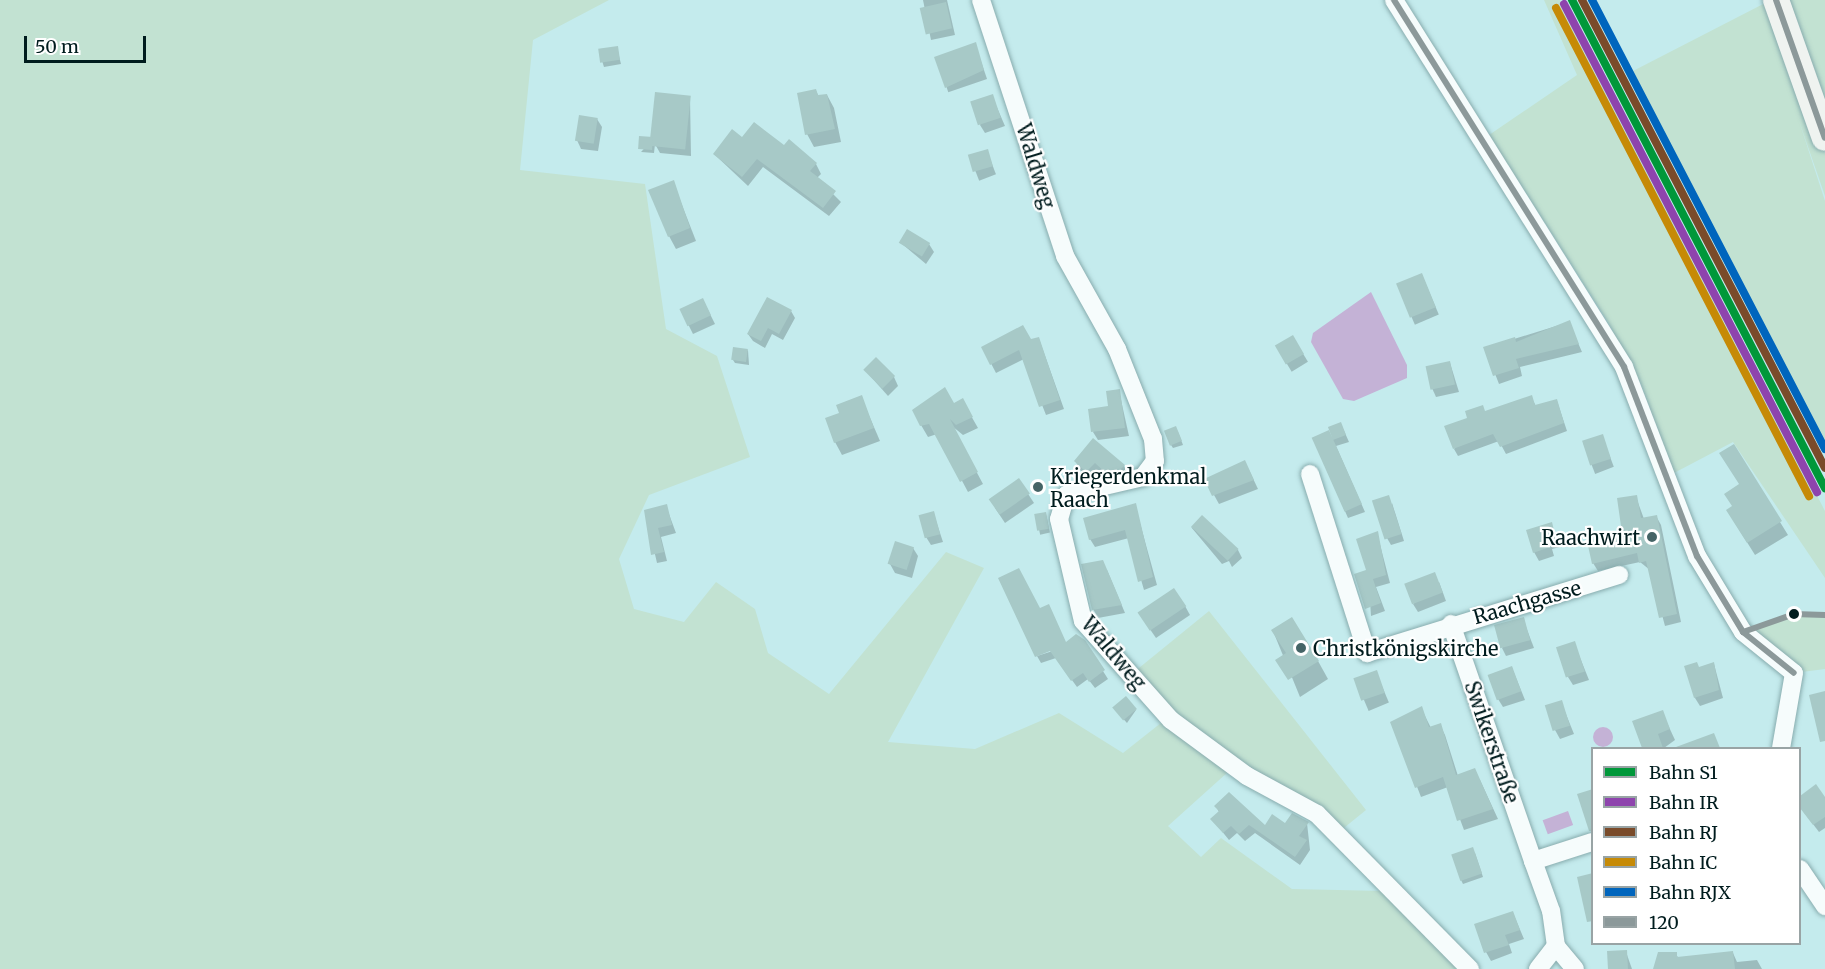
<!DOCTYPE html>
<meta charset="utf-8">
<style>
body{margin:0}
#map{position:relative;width:1825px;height:969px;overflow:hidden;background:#c4ebed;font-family:Merriweather,serif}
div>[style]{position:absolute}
.green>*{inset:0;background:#c2e2d2}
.water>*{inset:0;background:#c4b2d6;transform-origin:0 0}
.round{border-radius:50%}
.shadow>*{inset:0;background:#0003;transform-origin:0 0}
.building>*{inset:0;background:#a7c9c7;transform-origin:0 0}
.roads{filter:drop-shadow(0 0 2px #88acae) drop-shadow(0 0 2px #88acae)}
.street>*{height:18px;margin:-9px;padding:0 9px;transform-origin:9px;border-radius:9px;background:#f6fcfc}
.secondary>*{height:26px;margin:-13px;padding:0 13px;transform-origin:13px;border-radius:13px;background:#eff3f0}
.bus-1>*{height:6px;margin:-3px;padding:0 3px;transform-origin:3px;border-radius:3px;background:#8c999a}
.rail-1>*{height:8px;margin:-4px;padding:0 4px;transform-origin:4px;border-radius:4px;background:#00983a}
.rail-2>*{height:8px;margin:-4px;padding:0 4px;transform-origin:4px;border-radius:4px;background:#8e44ad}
.rail-3>*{height:8px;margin:-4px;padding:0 4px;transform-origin:4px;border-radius:4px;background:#7a4b2a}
.rail-4>*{height:8px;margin:-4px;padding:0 4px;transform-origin:4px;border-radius:4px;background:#c68a06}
.rail-5>*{height:8px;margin:-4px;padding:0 4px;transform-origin:4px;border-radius:4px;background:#0065bd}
.dots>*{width:16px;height:16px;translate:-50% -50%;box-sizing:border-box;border:3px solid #fff;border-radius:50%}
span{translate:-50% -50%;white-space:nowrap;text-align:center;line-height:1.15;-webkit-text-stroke:4.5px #fff;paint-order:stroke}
.street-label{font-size:20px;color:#001c1e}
.poi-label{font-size:20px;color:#001c1e}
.left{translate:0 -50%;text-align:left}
.right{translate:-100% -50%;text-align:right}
.legend{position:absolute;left:1591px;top:747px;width:210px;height:198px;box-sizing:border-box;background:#fff;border:2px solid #99a4a5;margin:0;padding:8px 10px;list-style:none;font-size:18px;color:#001c1e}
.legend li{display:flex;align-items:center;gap:12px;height:30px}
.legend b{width:30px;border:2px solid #99a4a5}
.scale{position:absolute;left:24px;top:36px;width:122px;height:27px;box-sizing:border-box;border:3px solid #001c1e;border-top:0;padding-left:8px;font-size:18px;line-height:21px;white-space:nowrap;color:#001c1e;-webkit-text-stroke:4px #fff;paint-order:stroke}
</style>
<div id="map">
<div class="green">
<i style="clip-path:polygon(0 0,609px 0,533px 40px,520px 170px,645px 184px,666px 329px,717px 356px,750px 457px,649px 495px,619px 559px,634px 609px,684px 622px,716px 582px,755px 609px,768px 653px,829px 694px,946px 552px,984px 568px,888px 742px,975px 749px,1059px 713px,1123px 753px,1171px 715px,1134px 672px,1209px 611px,1366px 810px,1334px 836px,1309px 815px,1228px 772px,1168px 826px,1201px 857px,1221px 838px,1292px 889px,1383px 891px,1471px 969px,0 969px)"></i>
<i style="clip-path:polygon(1544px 0,1560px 0,1825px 511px,1825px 578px,1733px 442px,1674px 473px,1641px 384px,1608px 322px,1489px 135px,1577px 75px)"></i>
<i style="clip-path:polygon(1784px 0,1825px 0,1825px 112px)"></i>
<i style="clip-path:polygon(1769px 1px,1825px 153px,1825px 196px,1799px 121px,1825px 201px,1825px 449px,1633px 71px)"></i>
<i style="clip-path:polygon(1794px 614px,1825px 615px,1825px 669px,1794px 673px,1743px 632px)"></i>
</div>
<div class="water">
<i style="clip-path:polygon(1371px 292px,1407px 365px,1407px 378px,1354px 401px,1343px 399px,1311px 342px,1313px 333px)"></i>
<i class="round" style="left:1593px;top:727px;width:20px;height:20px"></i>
<i style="left:1568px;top:811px;width:15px;height:27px;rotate:70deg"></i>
</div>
<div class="shadow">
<i style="clip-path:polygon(923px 0,947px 0,955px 35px,931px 40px)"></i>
<i style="left:975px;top:44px;width:37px;height:41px;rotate:71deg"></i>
<i style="clip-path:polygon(617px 48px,621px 64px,604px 67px,599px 51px)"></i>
<i style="clip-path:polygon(816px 91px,819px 97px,827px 95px,834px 108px,841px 142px,814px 147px,807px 134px)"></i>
<i style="clip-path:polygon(992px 96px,1005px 126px,985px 133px,980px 125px)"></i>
<i style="clip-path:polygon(690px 97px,691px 156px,660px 153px,655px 144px,654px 153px,641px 152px,653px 139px,656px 144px)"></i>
<i style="clip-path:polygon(597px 119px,602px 127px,598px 151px,581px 149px,577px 140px)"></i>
<i style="clip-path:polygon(742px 139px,784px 147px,816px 164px,821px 174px,817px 178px,841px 202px,829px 216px,763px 167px,748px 186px,714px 154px)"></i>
<i style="left:987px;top:151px;width:25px;height:18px;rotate:69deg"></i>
<i style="clip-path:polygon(673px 182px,696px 241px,676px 249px,669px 236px)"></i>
<i style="clip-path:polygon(901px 243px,929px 244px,934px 252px,926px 264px)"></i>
<i style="left:1422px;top:275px;width:43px;height:26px;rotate:67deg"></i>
<i style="clip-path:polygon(707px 308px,715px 324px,693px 334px,681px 310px)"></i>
<i style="clip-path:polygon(791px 311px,795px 318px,783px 340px,772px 334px,765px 348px,753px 341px,748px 334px)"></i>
<i style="clip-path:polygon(1569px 322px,1582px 352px,1520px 367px,1522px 376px,1499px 384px,1485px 348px)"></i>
<i style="left:1293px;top:337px;width:29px;height:19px;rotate:59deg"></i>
<i style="clip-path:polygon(1039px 339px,1064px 409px,1046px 415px,1024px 359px,996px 373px,983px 348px)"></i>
<i style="clip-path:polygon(748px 350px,749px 365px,735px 363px,733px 360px)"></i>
<i style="clip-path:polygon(1450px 363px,1459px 392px,1436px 397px,1432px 388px)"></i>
<i style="clip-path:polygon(865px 370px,894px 377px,898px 386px,888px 396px)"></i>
<i style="clip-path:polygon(1119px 391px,1129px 436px,1098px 440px,1093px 432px)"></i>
<i style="clip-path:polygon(861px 397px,880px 441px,842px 455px,835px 442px,841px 414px)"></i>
<i style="clip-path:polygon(1531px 397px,1536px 406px,1557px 401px,1567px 431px,1506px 454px,1499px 441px,1458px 456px,1454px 449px,1485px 413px)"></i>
<i style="clip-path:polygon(962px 400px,978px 428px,963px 435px,952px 426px,983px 484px,968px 492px,937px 434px,928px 437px,921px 425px)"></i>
<i style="clip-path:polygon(1341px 424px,1349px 442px,1336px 446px,1365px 512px,1348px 518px,1313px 438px,1332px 439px)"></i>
<i style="clip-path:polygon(1178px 432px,1183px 445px,1173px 448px,1171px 445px)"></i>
<i style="left:1602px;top:436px;width:33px;height:20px;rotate:69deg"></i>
<i style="clip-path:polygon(1094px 440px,1124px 466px,1128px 474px,1113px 482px,1100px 470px,1092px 480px,1080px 470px,1076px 462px)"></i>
<i style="clip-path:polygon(1733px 446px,1788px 535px,1755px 555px,1735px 523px,1733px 507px,1741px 485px)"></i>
<i style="clip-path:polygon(1249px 470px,1258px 489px,1219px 504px,1214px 495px)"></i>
<i style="clip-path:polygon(1019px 480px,1034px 503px,1005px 523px,995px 508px)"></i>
<i style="clip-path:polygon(1636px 497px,1644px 519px,1656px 516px,1661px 525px,1681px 622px,1665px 626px,1650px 570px,1640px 562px,1598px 571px,1593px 563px,1624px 534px)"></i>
<i style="clip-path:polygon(1392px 503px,1404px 541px,1391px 545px,1387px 538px)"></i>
<i style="clip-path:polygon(1135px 505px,1157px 585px,1144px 590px,1129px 538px,1095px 547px,1090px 539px)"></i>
<i style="clip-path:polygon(666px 506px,676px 533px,661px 537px,667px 561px,657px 563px,645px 511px)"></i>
<i style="clip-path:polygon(933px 512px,943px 542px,931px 545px,926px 537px)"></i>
<i style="left:1046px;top:514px;width:19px;height:10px;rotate:78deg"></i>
<i style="clip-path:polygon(1551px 524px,1560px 547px,1552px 549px,1554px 556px,1539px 561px,1534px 552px)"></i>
<i style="clip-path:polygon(1191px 527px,1238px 550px,1242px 558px,1232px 567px,1229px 561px,1222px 564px)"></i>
<i style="clip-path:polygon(1377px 533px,1390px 583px,1376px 587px,1385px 611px,1371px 616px,1368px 571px)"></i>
<i style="clip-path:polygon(913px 548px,918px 556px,912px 578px,895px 573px,890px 564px)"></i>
<i style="clip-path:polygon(1107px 570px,1125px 613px,1098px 618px,1093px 609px)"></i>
<i style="clip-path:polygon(1439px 582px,1446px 601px,1418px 612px,1413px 604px)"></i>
<i style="clip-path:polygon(1185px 606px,1190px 615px,1156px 638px,1145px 622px)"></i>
<i style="clip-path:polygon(1523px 619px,1534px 648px,1506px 656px,1502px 648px)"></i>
<i style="clip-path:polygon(1273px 631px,1318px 661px,1328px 679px,1300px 697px)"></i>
<i style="clip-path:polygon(1084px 641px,1108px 679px,1095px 688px,1088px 679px,1077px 687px,1056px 658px,1041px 663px,1037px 656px)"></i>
<i style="clip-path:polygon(1574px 643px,1589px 680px,1573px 685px,1568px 677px)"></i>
<i style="clip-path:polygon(1714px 664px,1723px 698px,1700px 706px,1695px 698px,1700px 668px)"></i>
<i style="clip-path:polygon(1512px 668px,1525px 700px,1503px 707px,1498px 699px)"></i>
<i style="left:1376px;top:672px;width:33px;height:22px;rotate:67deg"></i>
<i style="clip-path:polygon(1561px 702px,1574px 734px,1560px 739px,1555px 730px)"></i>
<i style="clip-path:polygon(1421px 708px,1431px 728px,1440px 725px,1445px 735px,1458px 776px,1480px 780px,1498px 819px,1464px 830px,1448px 787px,1421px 797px,1392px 722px)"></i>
<i style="clip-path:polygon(1136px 710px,1127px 723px,1117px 712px)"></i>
<i style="clip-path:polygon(1662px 712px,1675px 740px,1664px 748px,1644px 748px,1634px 722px)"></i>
<i style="clip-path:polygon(1816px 786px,1825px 800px,1825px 828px,1819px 832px,1800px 807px,1800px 798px)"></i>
<i style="clip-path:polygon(1216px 806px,1265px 827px,1307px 823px,1310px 850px,1300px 865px,1255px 833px,1245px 841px,1237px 833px,1229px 840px,1212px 819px,1219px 812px)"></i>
<i style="clip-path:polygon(1475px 853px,1483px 877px,1463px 884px,1461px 880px)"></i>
<i style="clip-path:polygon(1513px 913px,1524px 939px,1509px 944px,1512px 953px,1491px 961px,1486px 952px)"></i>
<i style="clip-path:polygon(1626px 952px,1632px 969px,1611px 969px)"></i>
<i style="clip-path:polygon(1733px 953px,1737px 962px,1757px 960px,1762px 969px,1659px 969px,1676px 954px,1679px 959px)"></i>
</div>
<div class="building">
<i style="left:946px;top:2px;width:27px;height:27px;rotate:77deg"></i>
<i style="clip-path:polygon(976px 42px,984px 70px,945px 88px,934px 57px)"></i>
<i style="left:618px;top:46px;width:14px;height:20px;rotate:82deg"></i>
<i style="clip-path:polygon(816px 89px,818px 95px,827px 94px,835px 129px,805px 135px,797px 93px)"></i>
<i style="left:655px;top:92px;width:36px;height:54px;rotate:6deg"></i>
<i style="left:993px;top:94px;width:25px;height:24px;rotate:72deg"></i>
<i style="left:579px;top:115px;width:19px;height:26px;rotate:9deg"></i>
<i style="clip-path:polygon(754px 122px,784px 145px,789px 139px,817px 163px,810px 171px,836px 191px,823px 208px,757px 159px,742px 177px,713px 154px,732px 129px,742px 137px)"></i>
<i style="left:639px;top:136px;width:14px;height:13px;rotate:4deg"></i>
<i style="left:988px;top:149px;width:18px;height:21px;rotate:74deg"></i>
<i style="clip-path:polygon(674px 180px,690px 228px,668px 237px,648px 190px)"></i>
<i style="left:907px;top:229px;width:27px;height:16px;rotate:31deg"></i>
<i style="left:1422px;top:273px;width:37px;height:28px;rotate:68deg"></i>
<i style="clip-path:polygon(767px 297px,792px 310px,779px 334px,768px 328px,761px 341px,747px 334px)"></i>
<i style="left:703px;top:298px;width:19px;height:26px;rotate:65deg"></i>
<i style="clip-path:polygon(1570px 320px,1579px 344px,1516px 359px,1519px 368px,1493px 376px,1483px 347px,1515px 337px,1516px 342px)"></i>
<i style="clip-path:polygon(1023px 325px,1031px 339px,1039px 337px,1060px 400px,1039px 407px,1019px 350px,990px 365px,981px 347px)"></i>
<i style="left:1293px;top:335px;width:22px;height:21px;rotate:60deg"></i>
<i style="left:733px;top:347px;width:15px;height:13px;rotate:8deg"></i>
<i style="left:876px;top:357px;width:27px;height:18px;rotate:45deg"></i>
<i style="left:1450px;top:361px;width:24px;height:25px;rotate:78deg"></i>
<i style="clip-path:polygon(945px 387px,954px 403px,963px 398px,973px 417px,956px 425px,950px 419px,978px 472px,960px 482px,929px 424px,920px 426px,912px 410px)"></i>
<i style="clip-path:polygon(1120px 389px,1125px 428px,1091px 432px,1088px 409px,1108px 406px,1106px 391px)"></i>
<i style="clip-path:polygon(862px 395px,874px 428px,834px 443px,825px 418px,839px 413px,836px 405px)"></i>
<i style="clip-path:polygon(1532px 395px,1535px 405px,1557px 399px,1564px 423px,1500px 447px,1493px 434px,1453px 449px,1444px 426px,1467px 418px,1465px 411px,1483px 405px,1485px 411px)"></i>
<i style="left:1341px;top:422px;width:14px;height:14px;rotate:69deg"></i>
<i style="left:1176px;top:426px;width:16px;height:13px;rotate:68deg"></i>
<i style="left:1329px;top:430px;width:81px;height:19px;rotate:66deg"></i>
<i style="left:1603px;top:434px;width:26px;height:22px;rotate:72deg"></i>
<i style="clip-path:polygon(1093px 438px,1125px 465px,1119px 471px,1107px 474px,1095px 463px,1086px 472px,1074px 461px)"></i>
<i style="clip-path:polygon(1734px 444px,1782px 521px,1747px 543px,1726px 510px,1732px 506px,1724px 494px,1739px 484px,1719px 453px)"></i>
<i style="clip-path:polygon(1245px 460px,1254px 480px,1212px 496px,1204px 479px)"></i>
<i style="left:1019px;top:478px;width:19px;height:37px;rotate:55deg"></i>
<i style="left:1389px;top:495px;width:41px;height:18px;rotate:72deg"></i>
<i style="clip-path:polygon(1637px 495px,1641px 518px,1657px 515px,1677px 614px,1659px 618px,1646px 561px,1639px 563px,1637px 553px,1592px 564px,1587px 541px,1622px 533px,1617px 498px)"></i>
<i style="clip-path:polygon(1136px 503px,1153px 577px,1138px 582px,1125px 530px,1089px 540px,1083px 518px)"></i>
<i style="clip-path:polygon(667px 504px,672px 525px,658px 528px,664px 552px,651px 555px,644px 510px)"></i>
<i style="left:934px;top:511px;width:24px;height:16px;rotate:75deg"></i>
<i style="left:1046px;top:512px;width:17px;height:12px;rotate:80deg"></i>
<i style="left:1202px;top:515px;width:50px;height:16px;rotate:43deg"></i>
<i style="clip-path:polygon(1552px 522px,1556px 539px,1548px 541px,1550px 547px,1533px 553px,1526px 530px)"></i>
<i style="clip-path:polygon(1378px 531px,1386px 575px,1373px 579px,1381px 603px,1365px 609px,1354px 574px,1366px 570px,1356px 539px)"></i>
<i style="left:895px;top:541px;width:20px;height:24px;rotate:18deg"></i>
<i style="clip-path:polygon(1103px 560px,1122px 605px,1092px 610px,1081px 564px)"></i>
<i style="clip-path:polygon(1019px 568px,1040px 608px,1049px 604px,1066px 642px,1076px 634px,1085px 640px,1105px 670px,1089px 682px,1083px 673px,1071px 681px,1050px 651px,1035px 657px,998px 578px)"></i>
<i style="left:1435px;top:572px;width:22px;height:33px;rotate:69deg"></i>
<i style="left:1174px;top:588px;width:22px;height:44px;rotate:56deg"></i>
<i style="clip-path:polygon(1292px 617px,1319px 661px,1288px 680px,1275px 660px,1286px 653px,1271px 630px)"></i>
<i style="left:1524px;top:617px;width:24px;height:31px;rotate:75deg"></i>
<i style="left:1575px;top:641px;width:32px;height:20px;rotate:72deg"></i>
<i style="clip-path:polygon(1697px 662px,1699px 667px,1714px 662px,1719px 690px,1694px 698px,1684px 666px)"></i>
<i style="left:1512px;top:666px;width:27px;height:26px;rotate:70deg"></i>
<i style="left:1377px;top:670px;width:24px;height:25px;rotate:71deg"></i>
<i style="clip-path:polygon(1825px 691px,1825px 741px,1820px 742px,1809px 695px)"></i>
<i style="left:1126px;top:696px;width:17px;height:18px;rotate:50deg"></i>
<i style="left:1562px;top:700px;width:27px;height:18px;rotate:73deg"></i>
<i style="clip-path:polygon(1422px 706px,1429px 727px,1441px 723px,1456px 775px,1475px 768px,1493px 809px,1457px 821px,1443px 777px,1415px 788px,1390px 722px)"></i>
<i style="clip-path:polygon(1663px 710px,1670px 729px,1658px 734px,1663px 748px,1642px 748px,1632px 721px)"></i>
<i style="clip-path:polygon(1714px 733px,1720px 748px,1676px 748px,1676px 747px)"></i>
<i style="clip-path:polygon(1816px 784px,1825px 797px,1825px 817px,1813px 825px,1800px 808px,1800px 796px)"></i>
<i style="clip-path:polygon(1593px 789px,1593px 831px,1589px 831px,1577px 794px)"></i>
<i style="clip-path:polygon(1229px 792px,1265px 825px,1272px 814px,1285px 823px,1292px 813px,1309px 822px,1299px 836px,1307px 840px,1295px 857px,1249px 825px,1239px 834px,1231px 826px,1223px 833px,1210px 819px,1219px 811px,1214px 806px)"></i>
<i style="left:1473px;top:847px;width:28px;height:23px;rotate:71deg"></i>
<i style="clip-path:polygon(1593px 873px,1593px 921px,1587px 922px,1577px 877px)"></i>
<i style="clip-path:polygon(1513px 911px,1520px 930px,1505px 935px,1509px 945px,1484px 953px,1474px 924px)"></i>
<i style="left:1627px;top:950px;width:19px;height:20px;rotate:87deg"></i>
<i style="clip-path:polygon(1733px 951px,1735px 969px,1653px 969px,1658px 952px,1677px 952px,1677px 957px)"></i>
</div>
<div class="roads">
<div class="street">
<i style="left:981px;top:0;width:269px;rotate:71.8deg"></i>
<i style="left:1065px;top:256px;width:107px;rotate:60.8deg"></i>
<i style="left:1117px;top:349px;width:97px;rotate:68.2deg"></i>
<i style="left:1153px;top:439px;width:22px;rotate:85deg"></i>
<i style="left:1155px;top:461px;width:20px;rotate:127deg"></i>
<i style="left:1143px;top:477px;width:79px;rotate:166.8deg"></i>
<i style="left:1066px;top:495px;width:25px;rotate:106deg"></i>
<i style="left:1059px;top:519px;width:105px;rotate:76.8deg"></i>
<i style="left:1083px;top:621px;width:132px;rotate:48.4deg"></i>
<i style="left:1171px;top:720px;width:94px;rotate:36.4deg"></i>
<i style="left:1247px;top:776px;width:80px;rotate:28.5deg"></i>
<i style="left:1317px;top:814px;width:218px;rotate:45.4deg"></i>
<i style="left:1394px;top:0;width:433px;rotate:57.9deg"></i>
<i style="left:1624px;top:367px;width:203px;rotate:68.9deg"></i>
<i style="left:1697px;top:556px;width:89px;rotate:58.8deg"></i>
<i style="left:1743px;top:632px;width:65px;rotate:38.8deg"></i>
<i style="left:1794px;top:673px;width:76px;rotate:99.8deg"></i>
<i style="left:1310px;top:474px;width:188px;rotate:72.3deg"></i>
<i style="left:1367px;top:653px;width:264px;rotate:-17.2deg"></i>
<i style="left:1451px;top:624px;width:251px;rotate:70.9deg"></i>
<i style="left:1800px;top:869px;width:45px;rotate:56deg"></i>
<i style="left:1538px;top:969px;width:29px;rotate:-52deg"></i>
<i style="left:1575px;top:969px;width:30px;rotate:-130deg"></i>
<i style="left:1556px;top:946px;width:35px;rotate:-98deg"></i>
<i style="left:1551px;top:911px;width:53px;rotate:-109.8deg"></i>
<i style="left:1533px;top:861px;width:62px;rotate:-17.9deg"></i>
</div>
<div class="secondary">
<i style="left:1776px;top:0;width:146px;rotate:70.5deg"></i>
</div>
</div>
<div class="bus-1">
<i style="left:1394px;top:0;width:433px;rotate:57.9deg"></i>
<i style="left:1624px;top:367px;width:203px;rotate:68.9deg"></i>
<i style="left:1697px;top:556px;width:89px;rotate:58.8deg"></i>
<i style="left:1743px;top:632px;width:65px;rotate:38.8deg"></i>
<i style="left:1776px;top:0;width:146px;rotate:70.5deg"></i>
<i style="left:1743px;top:632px;width:54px;rotate:-19.4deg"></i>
<i style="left:1794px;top:614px;width:31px;rotate:2deg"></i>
</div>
<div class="rail-1">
<i style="left:1572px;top:0;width:550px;rotate:62.6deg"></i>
</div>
<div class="rail-2">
<i style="left:1564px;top:4px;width:550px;rotate:62.6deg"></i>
</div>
<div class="rail-3">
<i style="left:1582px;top:0;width:527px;rotate:62.56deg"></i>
</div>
<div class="rail-4">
<i style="left:1556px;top:8px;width:550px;rotate:62.6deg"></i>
</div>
<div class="rail-5">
<i style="left:1592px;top:0;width:506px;rotate:62.57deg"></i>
</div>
<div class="dots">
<i style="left:1038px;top:487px;background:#456466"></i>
<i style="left:1652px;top:537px;background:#456466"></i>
<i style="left:1794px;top:614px;background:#001c1e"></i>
<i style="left:1301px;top:648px;background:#456466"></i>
</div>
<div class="street-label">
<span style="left:1036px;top:166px;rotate:73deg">Waldweg</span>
<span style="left:1527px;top:602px;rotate:-16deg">Raachgasse</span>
<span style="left:1114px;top:653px;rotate:50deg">Waldweg</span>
<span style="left:1492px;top:742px;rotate:71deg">Swikerstraße</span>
</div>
<div class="poi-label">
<span class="left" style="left:1050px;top:488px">Kriegerdenkmal<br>Raach</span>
<span class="right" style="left:1640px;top:537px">Raachwirt</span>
<span class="left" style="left:1313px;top:648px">Christkönigskirche</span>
</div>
<ul class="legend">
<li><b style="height:8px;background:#00983a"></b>Bahn S1</li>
<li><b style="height:8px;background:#8e44ad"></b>Bahn IR</li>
<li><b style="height:8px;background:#7a4b2a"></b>Bahn RJ</li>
<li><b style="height:8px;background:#c68a06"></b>Bahn IC</li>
<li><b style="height:8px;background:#0065bd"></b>Bahn RJX</li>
<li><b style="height:8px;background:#8c999a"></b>120</li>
</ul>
<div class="scale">50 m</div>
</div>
